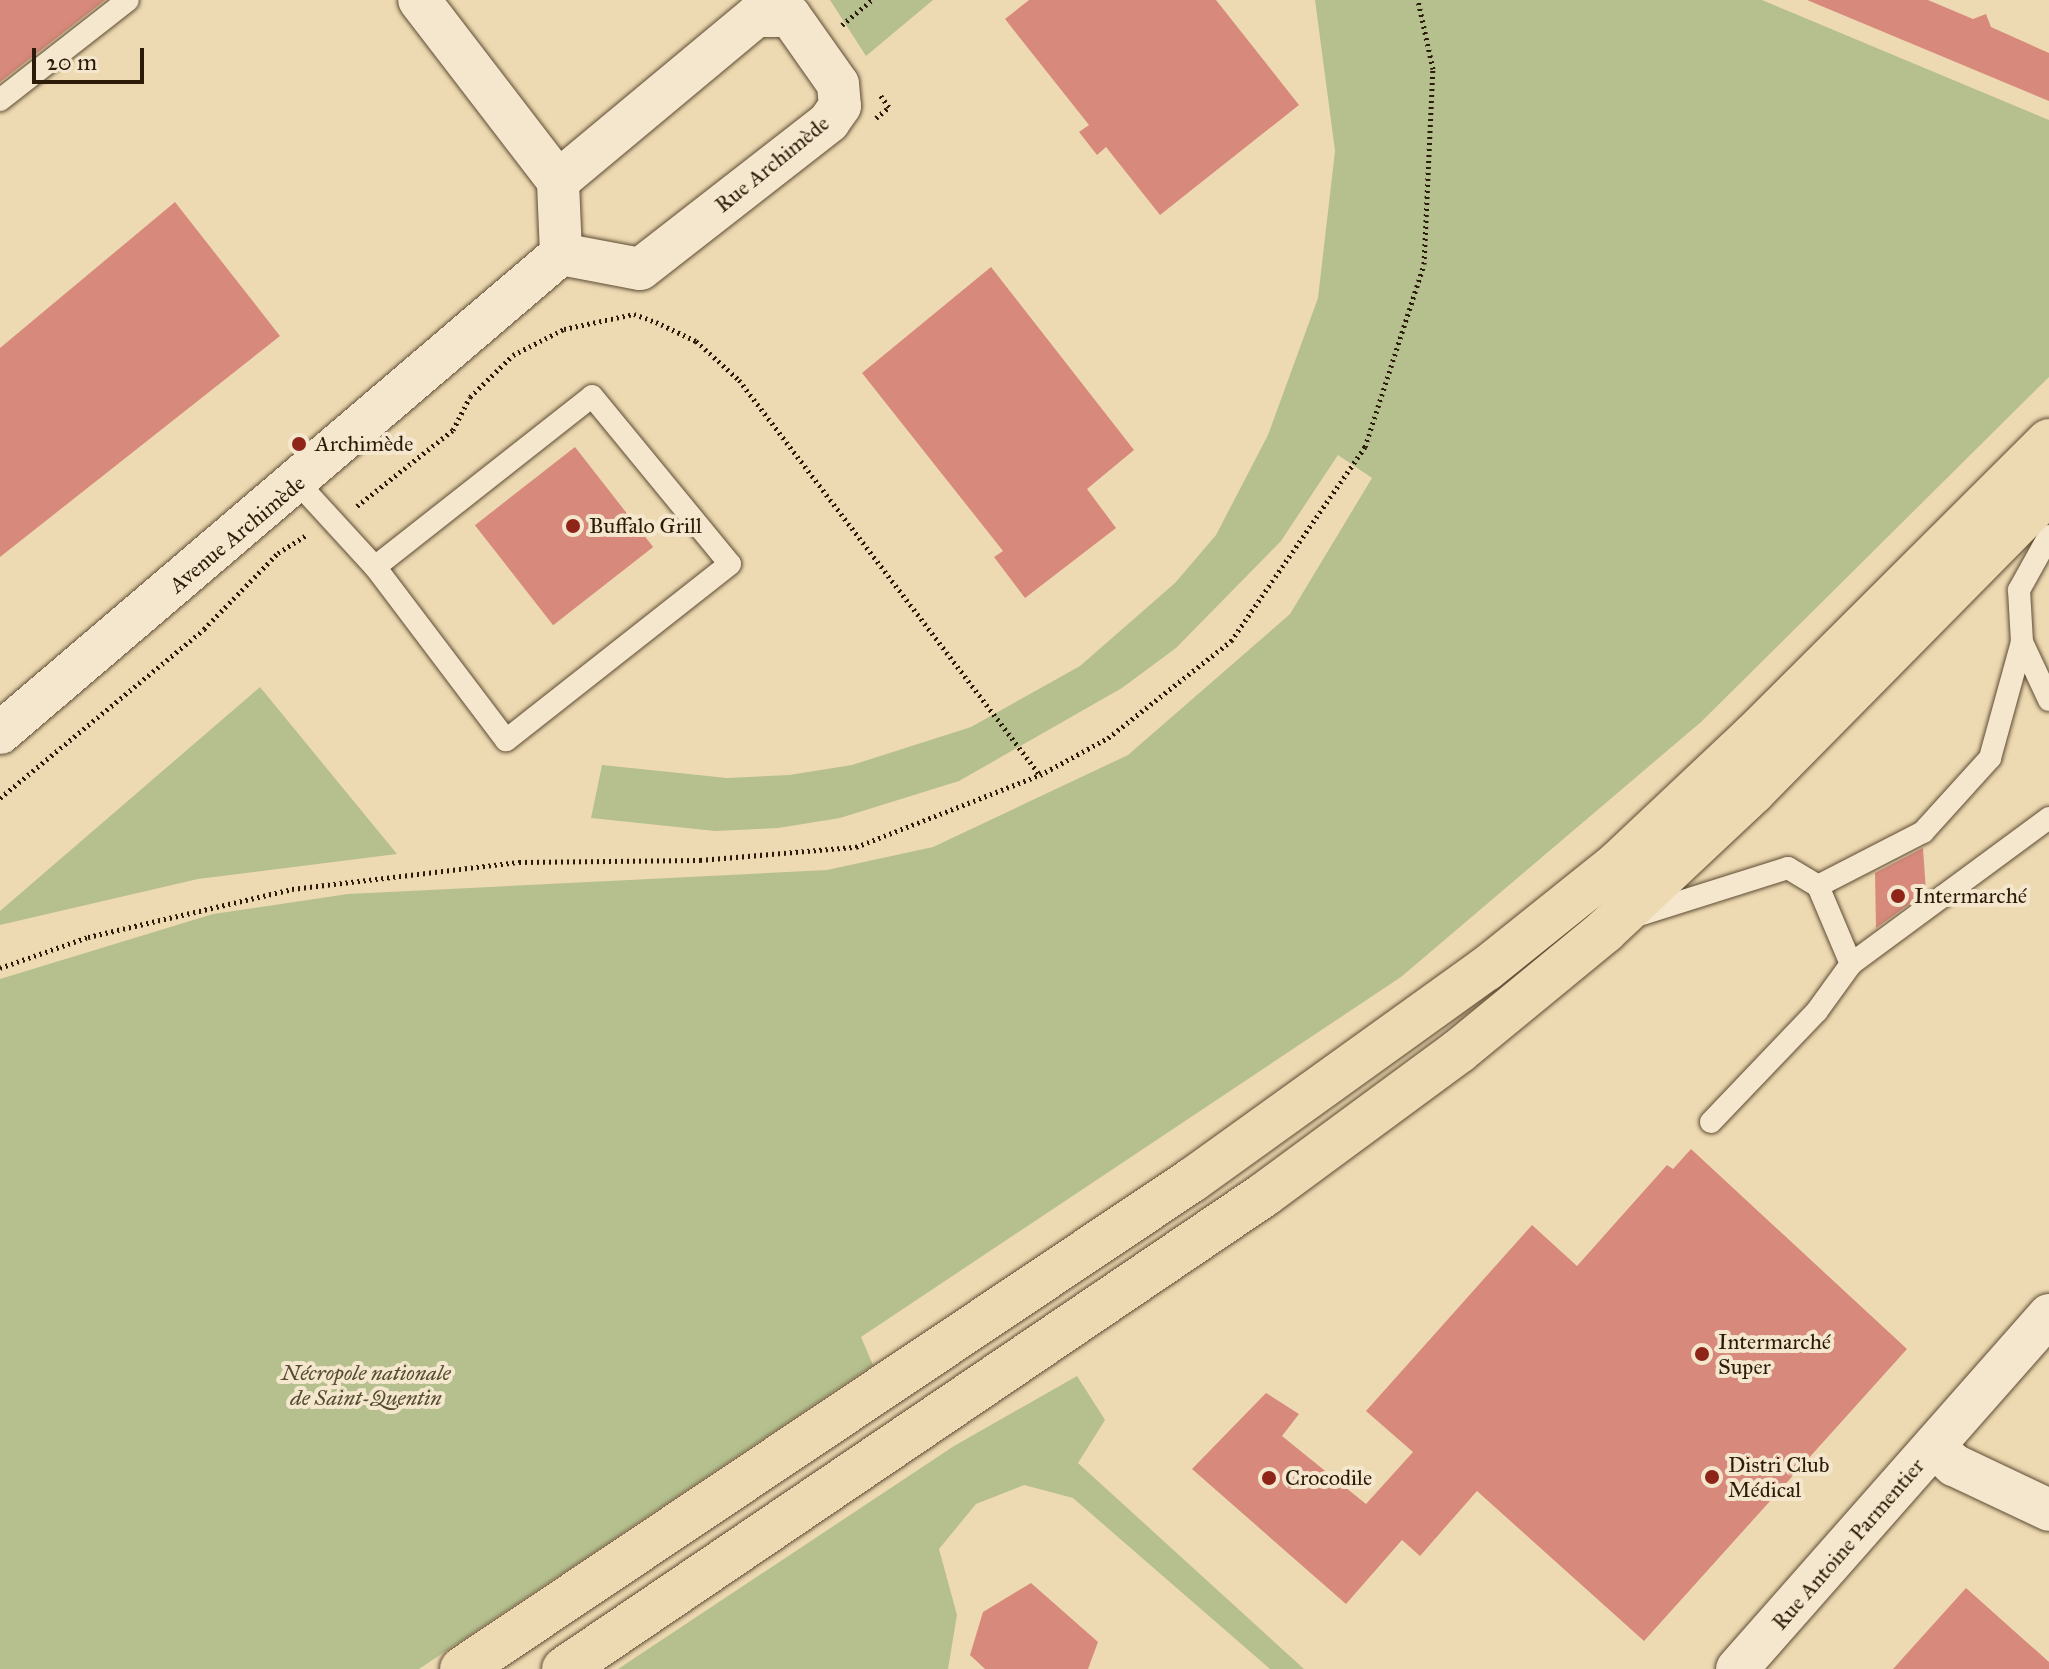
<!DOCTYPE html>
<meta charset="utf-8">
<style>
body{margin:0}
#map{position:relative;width:2049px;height:1669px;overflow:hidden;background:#eedab2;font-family:"IM FELL Great Primer",serif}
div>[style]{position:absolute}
.green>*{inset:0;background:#b6c08e}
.building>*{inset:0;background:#d78a7b;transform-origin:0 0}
.path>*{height:5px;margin-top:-2.5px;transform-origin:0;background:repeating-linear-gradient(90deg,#2d1b09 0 2px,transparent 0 6px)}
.roads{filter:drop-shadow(0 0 2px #5d4b33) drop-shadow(0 0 2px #5d4b33)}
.lane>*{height:22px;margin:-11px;padding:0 11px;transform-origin:11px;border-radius:11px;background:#f4e7cd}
.street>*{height:42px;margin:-21px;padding:0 21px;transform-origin:21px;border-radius:21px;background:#f4e7cd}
.primary>*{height:44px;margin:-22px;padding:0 22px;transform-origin:22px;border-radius:22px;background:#eedab2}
.dots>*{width:22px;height:22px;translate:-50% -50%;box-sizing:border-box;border:4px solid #f4e7cd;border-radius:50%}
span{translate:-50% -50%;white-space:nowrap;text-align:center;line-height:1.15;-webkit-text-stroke:8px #f4e7cd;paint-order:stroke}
.street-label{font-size:22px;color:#2d1b09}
.poi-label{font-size:22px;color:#2d1b09}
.left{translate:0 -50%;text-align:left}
.park-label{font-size:22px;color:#564d31;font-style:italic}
.scale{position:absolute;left:32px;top:48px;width:112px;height:36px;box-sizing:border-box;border:4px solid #2d1b09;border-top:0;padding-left:10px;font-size:24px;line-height:28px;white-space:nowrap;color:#2d1b09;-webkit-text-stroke:6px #f4e7cd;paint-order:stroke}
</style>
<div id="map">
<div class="green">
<i style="clip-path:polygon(830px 0,933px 0,866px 56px)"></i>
<i style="clip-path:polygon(1315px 0,1762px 0,2049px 120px,2049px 377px,1701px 722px,1401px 977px,861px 1337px,873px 1365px,419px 1669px,0 1669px,0 979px,213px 914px,348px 894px,827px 870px,933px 847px,1128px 755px,1290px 614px,1372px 478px,1338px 455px,1281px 541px,1176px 648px,1122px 688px,959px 781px,840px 818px,778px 828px,715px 831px,591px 818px,602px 765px,727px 778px,789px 775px,852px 765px,971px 727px,1080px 666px,1175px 583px,1216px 535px,1268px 435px,1318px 298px,1335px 151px)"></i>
<i style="clip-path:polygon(260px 687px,397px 854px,198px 879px,0 925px,0 911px)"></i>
<i style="clip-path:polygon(1077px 1376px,1105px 1420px,1078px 1463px,1304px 1669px,1270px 1669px,1073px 1498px,1024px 1485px,976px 1504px,939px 1549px,957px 1615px,948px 1669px,618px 1669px,954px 1446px)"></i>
</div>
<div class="building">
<i style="clip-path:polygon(0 0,105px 0,0 82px)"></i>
<i style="clip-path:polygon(1029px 0,1216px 0,1299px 105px,1160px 215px,1106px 147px,1097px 155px,1079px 132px,1089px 125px,1005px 19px)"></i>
<i style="clip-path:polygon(1807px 0,1928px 0,1973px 19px,1986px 14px,1991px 27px,2049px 53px,2049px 101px)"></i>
<i style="clip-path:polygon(175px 202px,280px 336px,0 557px,0 348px)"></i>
<i style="clip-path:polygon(991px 267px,1134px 450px,1087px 489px,1116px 528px,1025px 598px,994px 557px,1003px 551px,862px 373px)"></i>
<i style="left:575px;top:447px;width:127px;height:127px;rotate:52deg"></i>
<i style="clip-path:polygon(1923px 848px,1926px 892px,1876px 928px,1875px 873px)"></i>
<i style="clip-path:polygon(1691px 1149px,1907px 1349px,1644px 1641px,1477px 1491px,1420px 1556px,1402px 1540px,1346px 1604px,1192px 1469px,1266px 1393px,1299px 1414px,1282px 1436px,1366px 1504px,1413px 1452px,1366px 1411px,1532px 1225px,1577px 1266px,1667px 1165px,1673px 1169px)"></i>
<i style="clip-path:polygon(1031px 1583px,1098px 1642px,1088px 1669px,985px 1669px,970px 1655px,983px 1612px)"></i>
<i style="clip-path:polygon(1966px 1588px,2049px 1662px,2049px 1669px,1893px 1669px)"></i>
</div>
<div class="path">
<i style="left:842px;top:25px;width:39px;rotate:-40deg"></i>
<i style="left:876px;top:118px;width:17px;rotate:-40deg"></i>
<i style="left:889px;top:107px;width:17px;rotate:-126deg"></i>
<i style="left:357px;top:506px;width:122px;rotate:-38.4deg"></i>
<i style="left:453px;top:430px;width:37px;rotate:-63deg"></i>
<i style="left:470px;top:397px;width:60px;rotate:-44.3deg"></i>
<i style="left:513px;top:355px;width:57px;rotate:-27deg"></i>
<i style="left:564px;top:329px;width:72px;rotate:-12.1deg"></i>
<i style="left:634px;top:314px;width:23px;rotate:20deg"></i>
<i style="left:656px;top:322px;width:44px;rotate:25.4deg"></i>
<i style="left:696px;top:341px;width:58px;rotate:42.2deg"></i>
<i style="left:739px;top:380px;width:497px;rotate:52.7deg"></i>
<i style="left:0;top:798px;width:265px;rotate:-39.6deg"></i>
<i style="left:204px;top:629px;width:106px;rotate:-45.8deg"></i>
<i style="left:278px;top:553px;width:34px;rotate:-32deg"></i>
<i style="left:0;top:968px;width:93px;rotate:-19.4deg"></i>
<i style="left:88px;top:937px;width:210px;rotate:-13.2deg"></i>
<i style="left:292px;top:889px;width:229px;rotate:-6.8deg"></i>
<i style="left:519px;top:862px;width:181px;rotate:-0.6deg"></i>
<i style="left:700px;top:860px;width:157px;rotate:-4.8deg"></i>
<i style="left:856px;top:847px;width:198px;rotate:-21.4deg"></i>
<i style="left:1040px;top:775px;width:77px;rotate:-28.6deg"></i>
<i style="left:1108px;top:738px;width:157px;rotate:-38.3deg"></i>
<i style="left:1231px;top:641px;width:236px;rotate:-55.4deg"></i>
<i style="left:1365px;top:447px;width:192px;rotate:-72.1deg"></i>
<i style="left:1424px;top:264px;width:195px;rotate:-87.4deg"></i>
<i style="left:1433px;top:69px;width:71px;rotate:-102.3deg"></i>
</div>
<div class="roads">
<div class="lane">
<i style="left:0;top:100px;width:162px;rotate:-38deg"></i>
<i style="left:592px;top:396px;width:217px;rotate:50.6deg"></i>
<i style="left:730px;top:564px;width:285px;rotate:141.8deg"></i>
<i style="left:506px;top:740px;width:217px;rotate:-127.1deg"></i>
<i style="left:375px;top:567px;width:276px;rotate:-38.2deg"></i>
<i style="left:298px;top:483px;width:114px;rotate:47.5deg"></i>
<i style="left:2022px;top:642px;width:64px;rotate:65deg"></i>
<i style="left:1818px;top:886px;width:118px;rotate:-27.2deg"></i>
<i style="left:1923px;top:832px;width:100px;rotate:-47.8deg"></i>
<i style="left:1990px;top:758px;width:120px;rotate:-74.6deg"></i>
<i style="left:2022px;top:642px;width:52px;rotate:-93.3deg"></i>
<i style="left:2019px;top:590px;width:62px;rotate:-60.9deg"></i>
<i style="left:1642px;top:914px;width:153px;rotate:-17.5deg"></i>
<i style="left:1788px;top:868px;width:35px;rotate:31deg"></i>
<i style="left:1818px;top:886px;width:85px;rotate:67.1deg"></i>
<i style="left:1851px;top:964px;width:246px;rotate:-36.4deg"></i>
<i style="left:1711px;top:1122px;width:153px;rotate:-46.3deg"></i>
<i style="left:1817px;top:1011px;width:58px;rotate:-54.1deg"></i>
</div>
<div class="street">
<i style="left:558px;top:181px;width:258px;rotate:-39.8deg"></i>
<i style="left:756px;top:16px;width:34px"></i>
<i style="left:790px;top:16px;width:83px;rotate:54.8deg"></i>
<i style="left:838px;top:84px;width:22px;rotate:85deg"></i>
<i style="left:840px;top:106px;width:19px;rotate:125deg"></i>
<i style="left:829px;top:122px;width:239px;rotate:142.1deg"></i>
<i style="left:640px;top:269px;width:80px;rotate:-169.2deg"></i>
<i style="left:0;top:733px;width:738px;rotate:-40.49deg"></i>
<i style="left:561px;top:254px;width:73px;rotate:-92.4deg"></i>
<i style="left:558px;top:181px;width:228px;rotate:-127.5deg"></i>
<i style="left:1934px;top:1446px;width:28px;rotate:44deg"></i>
<i style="left:1954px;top:1465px;width:105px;rotate:25.3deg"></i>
<i style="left:1737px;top:1669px;width:472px;rotate:-48.6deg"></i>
</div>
<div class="primary">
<i style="left:462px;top:1669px;width:879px;rotate:-33.82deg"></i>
<i style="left:1192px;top:1180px;width:362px;rotate:-35.7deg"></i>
<i style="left:1486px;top:969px;width:168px;rotate:-38.7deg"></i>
<i style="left:1617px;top:864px;width:187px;rotate:-43.3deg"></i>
<i style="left:1753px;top:736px;width:418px;rotate:-44.9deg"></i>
<i style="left:564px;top:1669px;width:847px;rotate:-34.12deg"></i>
<i style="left:1265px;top:1194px;width:241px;rotate:-36.4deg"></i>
<i style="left:1459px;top:1051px;width:189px;rotate:-39.4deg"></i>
<i style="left:1605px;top:931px;width:203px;rotate:-43.2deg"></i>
<i style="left:1753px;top:792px;width:421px;rotate:-45.4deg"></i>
</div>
</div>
<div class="dots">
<i style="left:299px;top:444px;background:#8f2418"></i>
<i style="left:573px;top:526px;background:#8f2418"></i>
<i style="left:1898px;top:896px;background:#8f2418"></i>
<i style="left:1702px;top:1354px;background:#8f2418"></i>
<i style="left:1712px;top:1477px;background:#8f2418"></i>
<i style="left:1269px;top:1478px;background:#8f2418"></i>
</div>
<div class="street-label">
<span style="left:772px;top:164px;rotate:-39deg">Rue Archimède</span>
<span style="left:237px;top:534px;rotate:-40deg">Avenue Archimède</span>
<span style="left:1848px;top:1544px;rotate:-49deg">Rue Antoine Parmentier</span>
</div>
<div class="poi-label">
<span class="left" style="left:315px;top:444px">Archimède</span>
<span class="left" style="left:589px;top:526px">Buffalo Grill</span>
<span class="left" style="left:1914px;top:896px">Intermarché</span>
<span class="left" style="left:1718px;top:1354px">Intermarché<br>Super</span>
<span class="left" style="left:1728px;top:1477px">Distri Club<br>Médical</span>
<span class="left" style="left:1285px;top:1478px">Crocodile</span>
</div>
<div class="park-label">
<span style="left:366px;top:1385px">Nécropole nationale<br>de Saint-Quentin</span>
</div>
<div class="scale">20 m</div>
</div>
